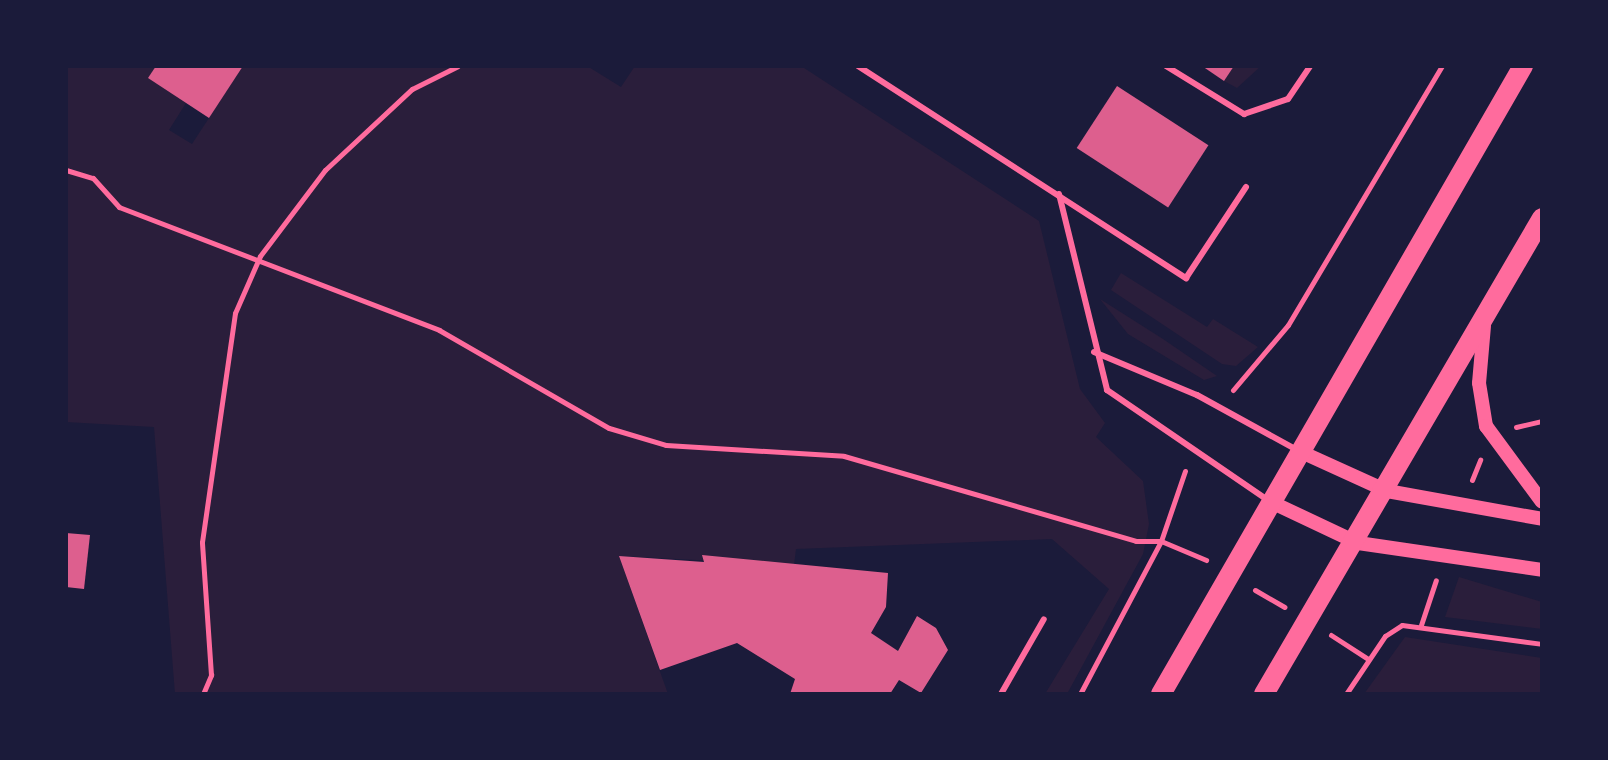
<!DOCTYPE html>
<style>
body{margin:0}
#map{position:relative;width:1608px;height:760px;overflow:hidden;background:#1b1b3a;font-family:"Open Sans",sans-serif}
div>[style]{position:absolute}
.green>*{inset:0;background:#2a1e3b}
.building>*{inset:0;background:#dd5f8e;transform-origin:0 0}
.path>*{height:5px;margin:-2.5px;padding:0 2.5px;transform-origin:2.5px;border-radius:2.5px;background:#ff6b9d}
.service>*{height:6px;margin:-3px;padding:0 3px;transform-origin:3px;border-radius:3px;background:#ff6b9d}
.tertiary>*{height:14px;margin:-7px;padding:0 7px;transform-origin:7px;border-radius:7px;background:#ff6b9d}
.primary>*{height:20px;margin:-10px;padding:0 10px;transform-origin:10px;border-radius:10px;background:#ff6b9d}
span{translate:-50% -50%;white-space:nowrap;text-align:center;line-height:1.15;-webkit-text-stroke:8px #1b1b3a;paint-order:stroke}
.frame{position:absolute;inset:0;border:68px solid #1b1b3a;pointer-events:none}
</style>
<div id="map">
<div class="green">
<i style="clip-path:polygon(66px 66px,156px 66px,149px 78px,186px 103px,169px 130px,192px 144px,243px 66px,587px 66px,621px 87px,635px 66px,801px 66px,1039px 221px,1080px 389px,1105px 423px,1096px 437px,1143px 481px,1149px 524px,1143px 554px,1067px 694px,1045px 694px,1109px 589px,1052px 539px,796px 549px,794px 565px,619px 556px,668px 694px,175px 694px,154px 427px,66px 422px)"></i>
<i style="clip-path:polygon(1234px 66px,1261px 66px,1237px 88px,1224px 81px)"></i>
<i style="clip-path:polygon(1121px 273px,1207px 327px,1213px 319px,1258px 347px,1236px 366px,1222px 364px,1111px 290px)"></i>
<i style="clip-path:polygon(1100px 299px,1163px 339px,1217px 376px,1204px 380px,1128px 334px)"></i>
<i style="clip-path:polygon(1459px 577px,1542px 602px,1542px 629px,1445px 617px)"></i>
<i style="clip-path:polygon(1405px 637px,1542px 658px,1542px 694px,1364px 694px)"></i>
</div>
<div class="building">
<i style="clip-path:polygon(156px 66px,243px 66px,209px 118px,148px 78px)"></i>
<i style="clip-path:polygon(1202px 66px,1234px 66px,1224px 81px)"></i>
<i style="left:1117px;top:86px;width:109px;height:74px;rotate:33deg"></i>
<i style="clip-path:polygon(66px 533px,90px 535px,84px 589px,66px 587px)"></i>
<i style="clip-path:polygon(702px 555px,888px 573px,886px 607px,871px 633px,898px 651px,917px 616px,936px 628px,948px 650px,921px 693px,899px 680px,890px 694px,790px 694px,795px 679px,737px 643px,660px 670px,619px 556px,704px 562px)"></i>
</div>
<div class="path">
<i style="left:66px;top:170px;width:28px;rotate:17deg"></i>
<i style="left:93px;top:178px;width:39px;rotate:48deg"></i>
<i style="left:119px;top:207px;width:343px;rotate:21deg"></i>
<i style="left:439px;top:330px;width:196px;rotate:30deg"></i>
<i style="left:609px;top:428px;width:59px;rotate:16.6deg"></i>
<i style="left:666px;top:445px;width:178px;rotate:3.5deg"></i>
<i style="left:844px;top:456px;width:304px;rotate:16.2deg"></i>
<i style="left:1136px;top:541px;width:25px"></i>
<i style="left:1161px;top:541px;width:49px;rotate:22.9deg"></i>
<i style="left:1542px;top:325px;width:39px;rotate:90deg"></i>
<i style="left:1233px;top:390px;width:85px;rotate:-49.8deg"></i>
<i style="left:1288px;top:325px;width:301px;rotate:-59.3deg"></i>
<i style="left:1516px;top:427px;width:27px;rotate:-13deg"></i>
<i style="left:1472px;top:480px;width:22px;rotate:-68deg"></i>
<i style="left:1255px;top:590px;width:34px;rotate:30deg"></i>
<i style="left:1421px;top:625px;width:47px;rotate:-71.6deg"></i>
<i style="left:1331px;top:635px;width:44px;rotate:33deg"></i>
<i style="left:203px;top:694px;width:21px;rotate:-67deg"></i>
<i style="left:211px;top:675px;width:133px;rotate:-93.9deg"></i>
<i style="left:202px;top:542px;width:231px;rotate:-81.8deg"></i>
<i style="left:235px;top:313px;width:62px;rotate:-66.3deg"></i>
<i style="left:260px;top:256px;width:108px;rotate:-52.9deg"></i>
<i style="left:325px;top:170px;width:119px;rotate:-43deg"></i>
<i style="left:412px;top:89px;width:51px;rotate:-26.6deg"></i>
<i style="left:1080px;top:694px;width:173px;rotate:-62.1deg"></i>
<i style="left:1161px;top:541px;width:74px;rotate:-71.1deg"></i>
<i style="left:1346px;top:694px;width:70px;rotate:-56.1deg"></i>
<i style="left:1385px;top:636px;width:20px;rotate:-33deg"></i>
<i style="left:1402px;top:625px;width:141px;rotate:7.7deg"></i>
</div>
<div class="service">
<i style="left:858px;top:66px;width:391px;rotate:32.9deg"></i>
<i style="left:1186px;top:278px;width:109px;rotate:-56.6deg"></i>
<i style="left:1166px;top:66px;width:92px;rotate:31.6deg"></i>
<i style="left:1244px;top:114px;width:46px;rotate:-18.8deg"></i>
<i style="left:1288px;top:99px;width:40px;rotate:-56deg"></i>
<i style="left:1059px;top:194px;width:202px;rotate:76.2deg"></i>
<i style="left:1107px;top:390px;width:196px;rotate:34.4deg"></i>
<i style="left:1094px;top:352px;width:112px;rotate:22.7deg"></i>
<i style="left:1197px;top:395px;width:116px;rotate:28.8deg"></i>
<i style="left:1001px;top:694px;width:86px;rotate:-60.2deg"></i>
</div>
<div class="tertiary">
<i style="left:1484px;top:326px;width:57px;rotate:95deg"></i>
<i style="left:1479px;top:383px;width:44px;rotate:80.8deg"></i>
<i style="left:1486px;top:426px;width:94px;rotate:53.6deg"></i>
<i style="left:1299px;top:451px;width:97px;rotate:24.4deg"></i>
<i style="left:1387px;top:491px;width:158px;rotate:10.2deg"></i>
<i style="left:1269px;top:501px;width:98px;rotate:25.3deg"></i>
<i style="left:1358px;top:543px;width:186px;rotate:8.3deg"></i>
</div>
<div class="primary">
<i style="left:1161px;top:694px;width:725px;rotate:-60.04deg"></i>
<i style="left:1264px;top:694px;width:551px;rotate:-59.71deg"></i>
</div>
<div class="frame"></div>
</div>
